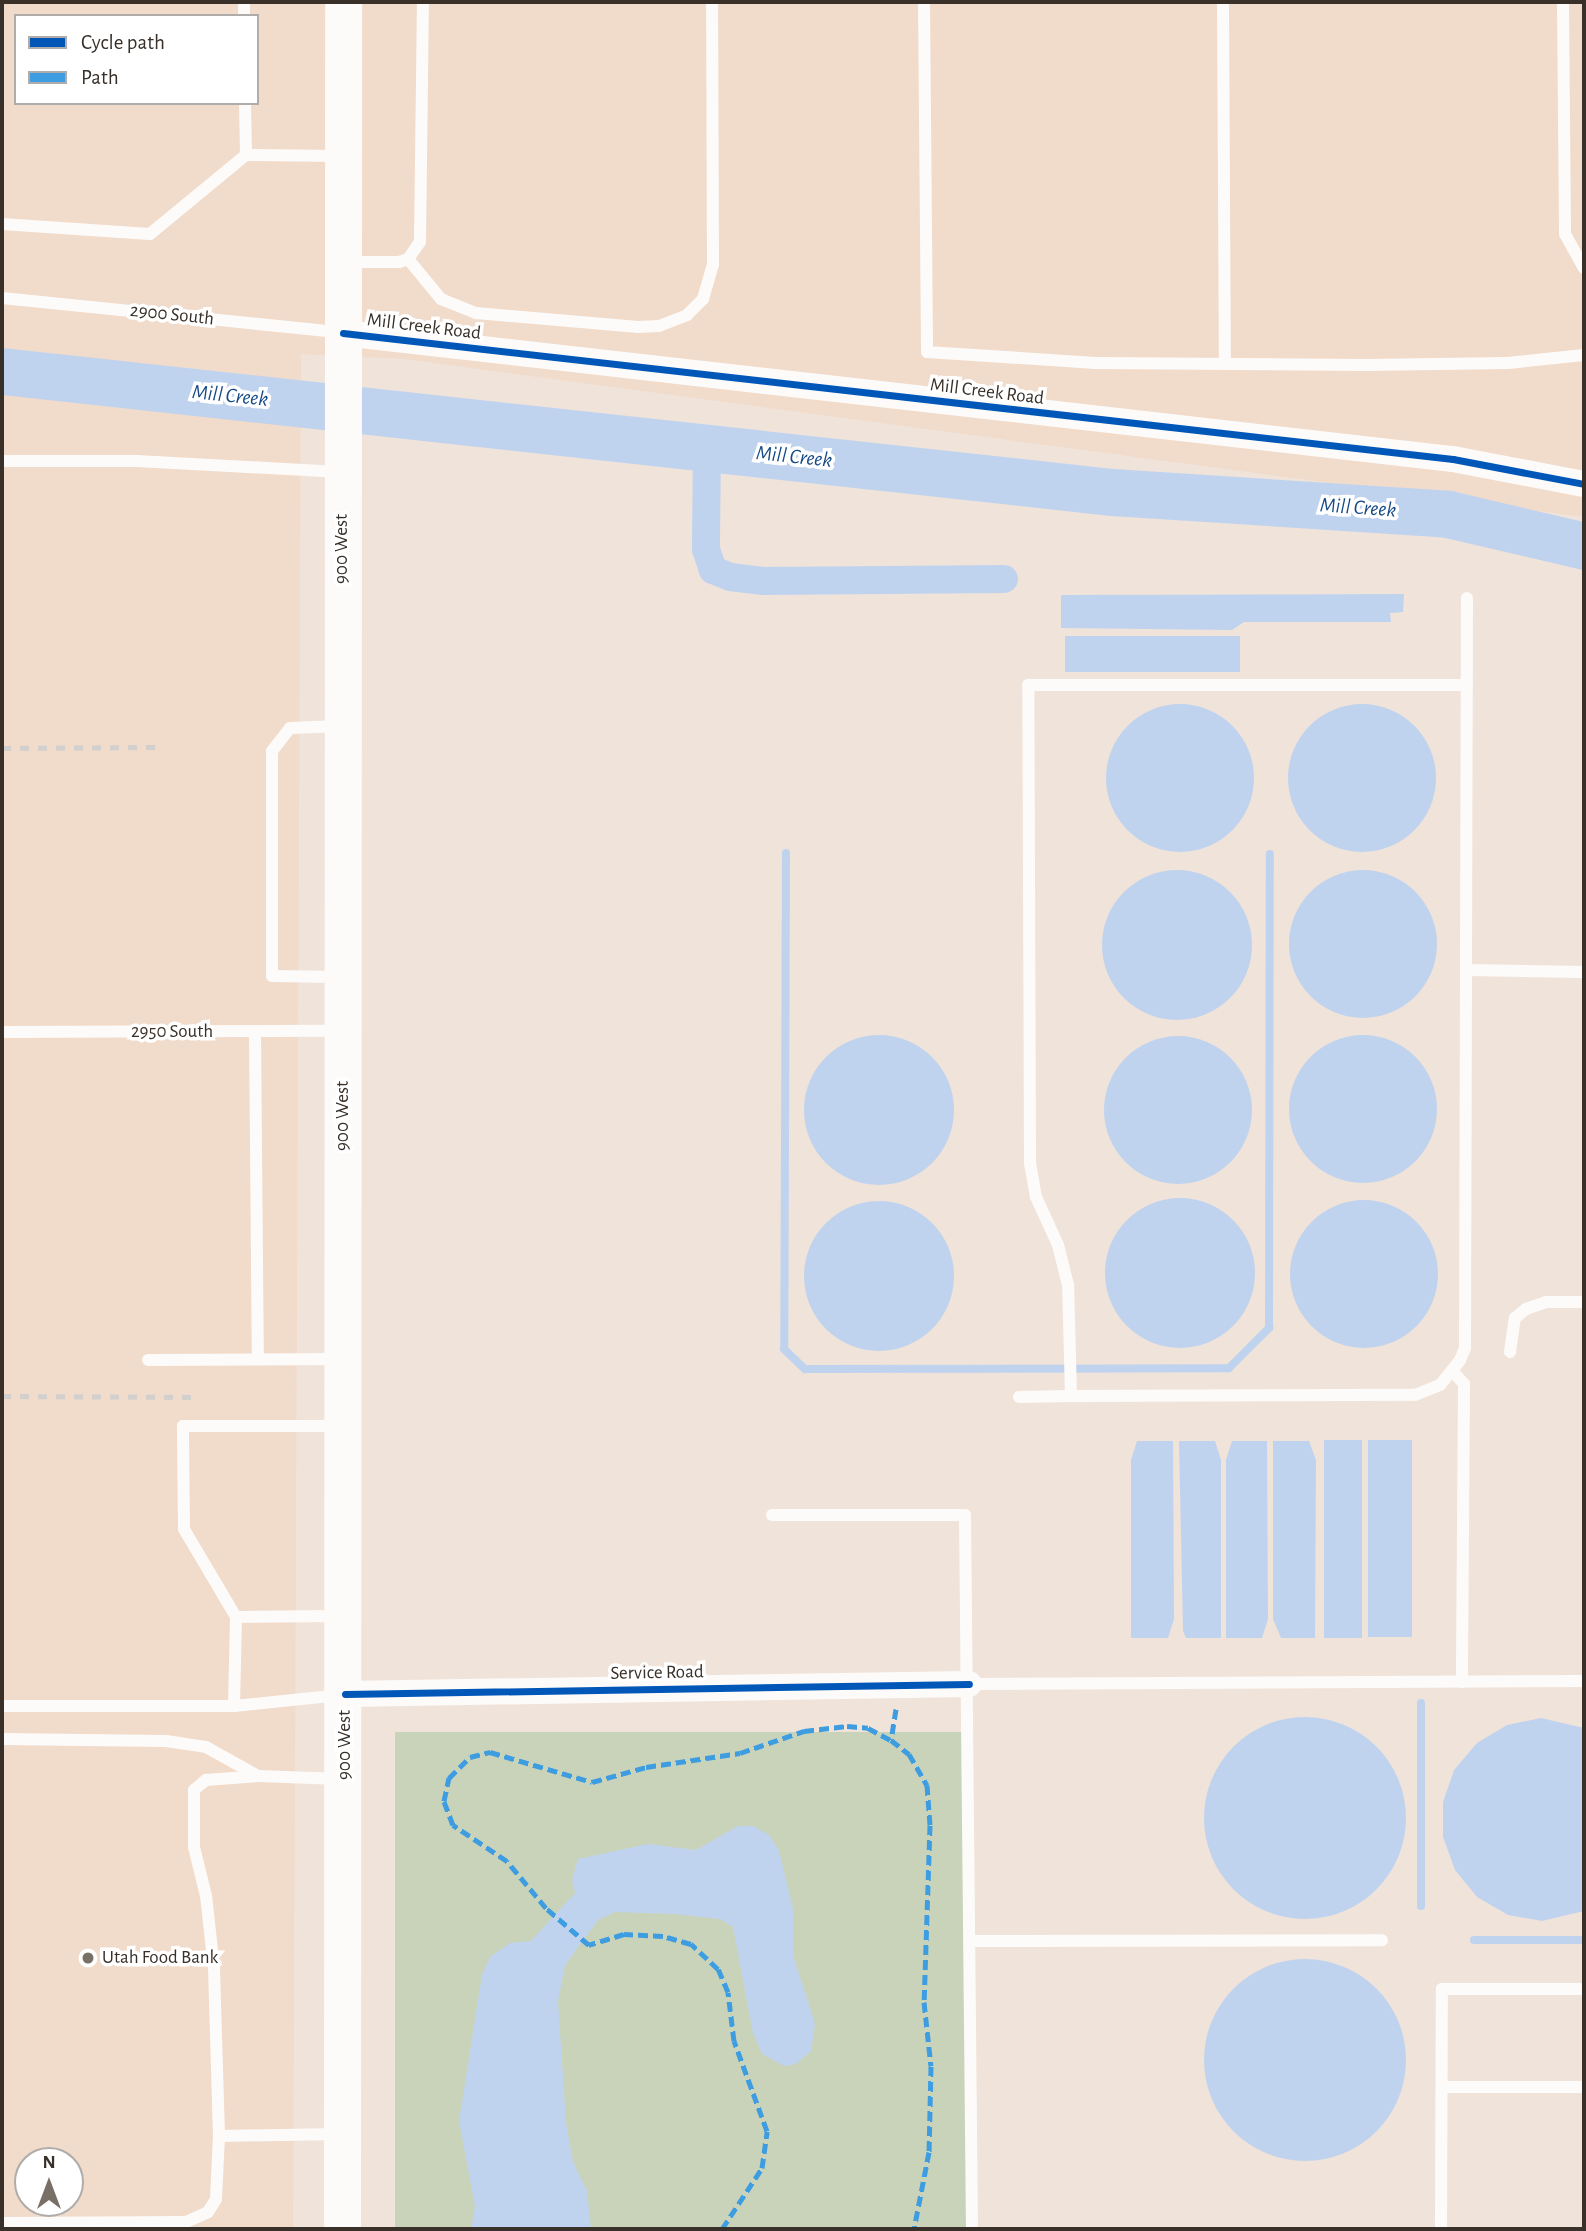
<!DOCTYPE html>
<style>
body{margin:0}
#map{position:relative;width:1586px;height:2231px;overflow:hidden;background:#f0e3da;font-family:"Alegreya Sans",sans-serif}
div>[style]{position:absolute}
.built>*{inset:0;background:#f1dbcb}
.green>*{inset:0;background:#c8d3ba;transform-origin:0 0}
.water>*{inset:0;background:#c0d3ee;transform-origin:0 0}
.round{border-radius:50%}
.stream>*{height:8px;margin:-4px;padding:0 4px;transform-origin:4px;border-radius:4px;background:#c0d3ee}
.canal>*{height:28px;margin:-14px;padding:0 14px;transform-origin:14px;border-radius:14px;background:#c0d3ee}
.river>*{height:47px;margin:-23.5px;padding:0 23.5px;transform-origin:23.5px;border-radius:23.5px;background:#c0d3ee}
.service>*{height:12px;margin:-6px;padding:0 6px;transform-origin:6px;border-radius:6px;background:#fdfbf9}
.minor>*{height:26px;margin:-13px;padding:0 13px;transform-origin:13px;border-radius:13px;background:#fdfbf9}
.secondary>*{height:37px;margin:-18.5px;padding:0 18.5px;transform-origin:18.5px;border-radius:18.5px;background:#fdfbf9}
.rail>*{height:5px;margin-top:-2.5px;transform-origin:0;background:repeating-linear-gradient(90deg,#d2cfcc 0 9px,transparent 0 18px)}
.quiet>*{height:5px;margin-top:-2.5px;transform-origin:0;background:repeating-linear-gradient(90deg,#3e9de1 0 10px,transparent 0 15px)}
.cycleway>*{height:7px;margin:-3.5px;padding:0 3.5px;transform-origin:3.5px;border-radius:3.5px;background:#0057b8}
.dots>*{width:19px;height:19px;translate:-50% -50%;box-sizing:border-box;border:4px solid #fff;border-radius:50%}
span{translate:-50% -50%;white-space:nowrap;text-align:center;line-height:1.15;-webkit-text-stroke:7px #fff;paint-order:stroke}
.street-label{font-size:19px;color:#383029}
.poi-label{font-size:19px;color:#383029}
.left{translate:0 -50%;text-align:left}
.water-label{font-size:21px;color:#154986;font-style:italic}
.frame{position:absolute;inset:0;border:4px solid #383029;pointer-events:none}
.legend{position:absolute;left:14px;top:14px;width:245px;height:91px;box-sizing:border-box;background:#fff;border:2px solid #afaca9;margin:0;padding:9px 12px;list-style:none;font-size:21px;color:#383029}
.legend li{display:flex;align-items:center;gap:14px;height:35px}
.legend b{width:35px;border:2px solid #afaca9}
.north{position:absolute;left:14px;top:2147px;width:70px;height:70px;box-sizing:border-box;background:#fff;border:2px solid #afaca9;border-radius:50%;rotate:0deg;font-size:19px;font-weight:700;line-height:28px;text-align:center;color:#383029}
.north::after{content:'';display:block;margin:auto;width:24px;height:32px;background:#786f67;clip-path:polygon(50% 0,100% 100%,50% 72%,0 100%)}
</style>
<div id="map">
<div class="built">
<i style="clip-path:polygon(evenodd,2px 2px,1584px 2px,1584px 517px,404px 359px,301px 354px,293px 2229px,2px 2229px,2px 2px,16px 16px,257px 16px,257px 103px,16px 103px,16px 16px,2px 2px,28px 2161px,70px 2161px,70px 2203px,28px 2203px,28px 2161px)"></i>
</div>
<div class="green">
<i style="left:966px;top:1732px;width:497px;height:571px;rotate:90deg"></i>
</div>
<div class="water">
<i style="clip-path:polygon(1404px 594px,1403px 612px,1390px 613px,1391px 622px,1244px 622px,1232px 630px,1061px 628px,1061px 595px)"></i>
<i style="left:1240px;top:636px;width:36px;height:175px;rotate:90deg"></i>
<i class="round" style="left:1106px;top:704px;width:148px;height:148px"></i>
<i class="round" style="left:1288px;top:704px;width:148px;height:148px"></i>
<i class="round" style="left:1289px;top:870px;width:148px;height:148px"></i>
<i class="round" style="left:1102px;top:870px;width:150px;height:150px"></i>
<i class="round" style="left:1289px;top:1035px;width:148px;height:148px"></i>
<i class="round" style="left:804px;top:1035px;width:150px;height:150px"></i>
<i class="round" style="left:1104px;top:1036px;width:148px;height:148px"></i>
<i class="round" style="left:1105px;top:1198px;width:150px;height:150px"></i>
<i class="round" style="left:1290px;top:1200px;width:148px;height:148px"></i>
<i class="round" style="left:804px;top:1201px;width:150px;height:150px"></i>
<i style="left:1324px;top:1440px;width:38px;height:198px"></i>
<i style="left:1368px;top:1440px;width:44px;height:197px"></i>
<i style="clip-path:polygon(1137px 1441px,1173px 1441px,1174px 1619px,1168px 1638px,1131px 1638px,1131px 1460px)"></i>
<i style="clip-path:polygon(1179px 1441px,1215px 1441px,1221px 1460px,1221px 1638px,1186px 1638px,1183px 1631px)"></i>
<i style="clip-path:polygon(1232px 1441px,1267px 1441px,1268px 1619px,1262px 1638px,1226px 1638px,1226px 1460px)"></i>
<i style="clip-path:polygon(1273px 1441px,1309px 1441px,1316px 1460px,1315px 1638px,1281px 1638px,1273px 1619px)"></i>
<i class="round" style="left:1204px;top:1717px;width:202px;height:202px"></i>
<i style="clip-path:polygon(1541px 1718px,1584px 1728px,1584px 1911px,1542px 1921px,1508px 1915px,1477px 1897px,1455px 1870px,1443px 1837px,1443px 1802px,1454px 1770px,1477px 1743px,1507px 1725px)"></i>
<i style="clip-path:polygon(738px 1826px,753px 1826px,769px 1835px,779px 1851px,793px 1909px,793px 1955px,815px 2024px,811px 2051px,796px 2064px,784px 2066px,762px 2054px,753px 2033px,733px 1927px,720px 1919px,675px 1914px,615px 1912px,598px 1920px,565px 1965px,558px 2001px,566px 2123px,573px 2162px,587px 2191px,591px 2229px,471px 2229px,475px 2207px,459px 2121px,482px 1975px,490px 1957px,510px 1943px,531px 1941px,575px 1893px,572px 1880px,578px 1859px,648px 1844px,696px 1850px)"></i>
<i class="round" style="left:1204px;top:1959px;width:202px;height:202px"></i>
</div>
<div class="stream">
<i style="left:786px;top:853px;width:496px;rotate:90.2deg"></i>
<i style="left:784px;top:1349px;width:29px;rotate:44deg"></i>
<i style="left:805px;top:1369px;width:424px;rotate:-0.1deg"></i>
<i style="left:1229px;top:1368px;width:57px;rotate:-45deg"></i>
<i style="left:1269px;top:1328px;width:474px;rotate:-89.9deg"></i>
<i style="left:1421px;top:1703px;width:203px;rotate:90deg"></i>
<i style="left:1474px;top:1940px;width:110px"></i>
</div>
<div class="canal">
<i style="left:707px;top:445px;width:104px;rotate:90.6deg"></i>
<i style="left:706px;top:549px;width:22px;rotate:72deg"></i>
<i style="left:713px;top:570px;width:18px;rotate:22deg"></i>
<i style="left:730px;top:577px;width:34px;rotate:7deg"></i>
<i style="left:764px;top:581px;width:240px;rotate:-0.5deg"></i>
</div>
<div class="river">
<i style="left:2px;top:371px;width:1117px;rotate:6.22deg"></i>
<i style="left:1112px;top:492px;width:337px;rotate:3.7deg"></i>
<i style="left:1448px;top:514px;width:140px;rotate:13.2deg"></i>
</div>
<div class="service">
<i style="left:244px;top:2px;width:14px;rotate:90deg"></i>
<i style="left:924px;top:2px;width:350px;rotate:89.5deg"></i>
<i style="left:927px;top:352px;width:169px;rotate:3.7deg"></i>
<i style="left:1096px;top:363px;width:269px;rotate:0.4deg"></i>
<i style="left:1365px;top:365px;width:143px;rotate:-0.8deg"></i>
<i style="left:1508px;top:363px;width:76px;rotate:-6deg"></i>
<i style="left:1223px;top:2px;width:362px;rotate:89.7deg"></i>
<i style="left:1563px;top:2px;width:232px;rotate:89.5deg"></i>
<i style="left:1565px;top:234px;width:39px;rotate:61deg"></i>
<i style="left:245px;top:103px;width:52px;rotate:88.9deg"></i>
<i style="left:246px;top:155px;width:94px;rotate:0.6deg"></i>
<i style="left:2px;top:224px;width:148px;rotate:3.9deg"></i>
<i style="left:150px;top:234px;width:124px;rotate:-39.5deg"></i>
<i style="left:408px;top:259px;width:52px;rotate:50.5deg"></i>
<i style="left:441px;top:299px;width:38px;rotate:22deg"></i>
<i style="left:476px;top:313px;width:163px;rotate:4.9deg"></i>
<i style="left:638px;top:327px;width:21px;rotate:-3deg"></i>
<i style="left:659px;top:326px;width:30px;rotate:-21deg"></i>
<i style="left:687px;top:315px;width:23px;rotate:-45deg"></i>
<i style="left:703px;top:299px;width:35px;rotate:-74deg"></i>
<i style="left:713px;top:265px;width:263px;rotate:-90.2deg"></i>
<i style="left:347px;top:262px;width:52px"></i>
<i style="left:399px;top:262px;width:9px;rotate:-18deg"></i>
<i style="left:408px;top:259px;width:21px;rotate:-55deg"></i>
<i style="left:420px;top:242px;width:240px;rotate:-89.3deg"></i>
<i style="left:2px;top:298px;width:339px;rotate:5.8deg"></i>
<i style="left:2px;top:461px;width:135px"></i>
<i style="left:137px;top:461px;width:201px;rotate:3.1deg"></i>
<i style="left:1466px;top:970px;width:118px;rotate:1deg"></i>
<i style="left:339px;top:977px;width:67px;rotate:-179.1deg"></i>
<i style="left:272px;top:976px;width:225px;rotate:-90deg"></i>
<i style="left:272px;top:751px;width:29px;rotate:-52deg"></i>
<i style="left:290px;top:728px;width:50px;rotate:-2.3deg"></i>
<i style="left:2px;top:1032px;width:337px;rotate:-0.2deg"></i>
<i style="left:255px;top:1032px;width:327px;rotate:89.5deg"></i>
<i style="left:1510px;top:1352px;width:34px;rotate:-82deg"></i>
<i style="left:1515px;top:1318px;width:14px;rotate:-39deg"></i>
<i style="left:1526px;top:1309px;width:21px;rotate:-19deg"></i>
<i style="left:1546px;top:1302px;width:38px"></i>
<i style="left:148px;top:1360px;width:191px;rotate:-0.3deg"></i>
<i style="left:1453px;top:1372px;width:16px;rotate:47deg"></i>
<i style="left:1464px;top:1384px;width:298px;rotate:90.4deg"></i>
<i style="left:1071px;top:1396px;width:344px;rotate:-0.2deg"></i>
<i style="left:1415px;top:1395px;width:27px;rotate:-22deg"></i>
<i style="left:1440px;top:1385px;width:32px;rotate:-51deg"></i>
<i style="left:1460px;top:1360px;width:13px;rotate:-67deg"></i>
<i style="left:1465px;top:1348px;width:750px;rotate:-89.85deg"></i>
<i style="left:1019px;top:1397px;width:52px;rotate:-1.1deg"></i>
<i style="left:1071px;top:1396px;width:111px;rotate:-91.5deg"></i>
<i style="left:1068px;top:1285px;width:41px;rotate:-104deg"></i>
<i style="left:1058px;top:1245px;width:53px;rotate:-114.6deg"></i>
<i style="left:1036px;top:1197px;width:36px;rotate:-100deg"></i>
<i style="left:1030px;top:1162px;width:477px;rotate:-90.2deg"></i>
<i style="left:1028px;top:685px;width:439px"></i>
<i style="left:772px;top:1515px;width:193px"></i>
<i style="left:965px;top:1515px;width:714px;rotate:89.44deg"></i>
<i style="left:236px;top:1617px;width:102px;rotate:-120.6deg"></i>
<i style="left:184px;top:1529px;width:103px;rotate:-90.6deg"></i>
<i style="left:183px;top:1426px;width:155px"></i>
<i style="left:969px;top:1684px;width:615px;rotate:-0.28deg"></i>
<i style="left:2px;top:1706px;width:232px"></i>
<i style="left:234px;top:1706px;width:108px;rotate:-5.9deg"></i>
<i style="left:234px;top:1706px;width:89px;rotate:-88.7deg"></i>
<i style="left:236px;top:1617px;width:102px;rotate:-0.6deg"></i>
<i style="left:2px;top:1739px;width:164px;rotate:0.7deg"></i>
<i style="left:166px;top:1741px;width:40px;rotate:8.5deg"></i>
<i style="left:206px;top:1747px;width:60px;rotate:29.1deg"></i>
<i style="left:258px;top:1776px;width:82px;rotate:2.1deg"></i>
<i style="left:970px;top:1941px;width:412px;rotate:-0.1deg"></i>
<i style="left:1442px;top:2087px;width:142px"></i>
<i style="left:219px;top:2136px;width:168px;rotate:-91.7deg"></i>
<i style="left:214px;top:1968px;width:72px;rotate:-96.3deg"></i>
<i style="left:206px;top:1896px;width:50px;rotate:-103.8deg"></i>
<i style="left:194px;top:1847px;width:57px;rotate:-90deg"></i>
<i style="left:194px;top:1790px;width:16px;rotate:-40deg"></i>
<i style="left:206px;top:1780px;width:52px;rotate:-4.4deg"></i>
<i style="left:2px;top:2223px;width:184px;rotate:-0.3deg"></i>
<i style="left:186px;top:2222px;width:24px;rotate:-24deg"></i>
<i style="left:208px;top:2212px;width:15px;rotate:-58deg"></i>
<i style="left:216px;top:2199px;width:63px;rotate:-87.3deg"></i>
<i style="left:219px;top:2136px;width:118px;rotate:-1deg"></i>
<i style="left:1441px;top:2229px;width:240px;rotate:-89.8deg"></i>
<i style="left:1442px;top:1989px;width:142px"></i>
</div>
<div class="minor">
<i style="left:343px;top:333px;width:1117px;rotate:6.48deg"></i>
<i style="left:1453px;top:459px;width:133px;rotate:10.8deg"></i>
<i style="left:345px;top:1694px;width:624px;rotate:-0.92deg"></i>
</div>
<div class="secondary">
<i style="left:342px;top:2229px;width:2227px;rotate:-89.97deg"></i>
</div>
<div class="rail">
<i style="left:2px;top:748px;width:155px;rotate:-0.4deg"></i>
<i style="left:2px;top:1396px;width:198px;rotate:0.3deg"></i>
</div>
<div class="quiet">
<i style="left:896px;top:1709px;width:31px;rotate:99deg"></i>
<i style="left:891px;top:1740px;width:23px;rotate:38deg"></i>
<i style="left:909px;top:1754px;width:36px;rotate:60deg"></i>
<i style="left:927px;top:1785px;width:40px;rotate:85.7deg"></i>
<i style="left:930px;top:1825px;width:177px;rotate:91.9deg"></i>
<i style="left:924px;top:2002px;width:64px;rotate:83.8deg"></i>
<i style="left:931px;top:2066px;width:86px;rotate:91.3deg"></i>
<i style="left:929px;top:2152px;width:78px;rotate:101deg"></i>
<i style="left:722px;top:2229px;width:73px;rotate:-56.7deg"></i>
<i style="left:762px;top:2168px;width:37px;rotate:-82deg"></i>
<i style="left:767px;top:2131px;width:96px;rotate:-110.1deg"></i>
<i style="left:734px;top:2041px;width:49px;rotate:-97deg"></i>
<i style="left:728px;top:1992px;width:25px;rotate:-113deg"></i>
<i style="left:718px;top:1969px;width:37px;rotate:-137deg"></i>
<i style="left:691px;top:1944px;width:29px;rotate:-164deg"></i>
<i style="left:663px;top:1936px;width:39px;rotate:-177deg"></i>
<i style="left:624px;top:1934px;width:37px;rotate:163deg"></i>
<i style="left:589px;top:1945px;width:57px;rotate:-139.3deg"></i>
<i style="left:546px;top:1908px;width:61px;rotate:-129.7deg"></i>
<i style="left:507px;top:1861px;width:65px;rotate:-146.3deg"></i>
<i style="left:453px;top:1825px;width:26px;rotate:-111deg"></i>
<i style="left:444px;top:1801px;width:24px;rotate:-78deg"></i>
<i style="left:449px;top:1778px;width:30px;rotate:-45deg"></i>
<i style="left:470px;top:1757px;width:21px;rotate:-14deg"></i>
<i style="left:490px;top:1752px;width:106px;rotate:16.4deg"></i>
<i style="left:592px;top:1782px;width:56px;rotate:-15.5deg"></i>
<i style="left:646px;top:1767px;width:95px;rotate:-8.5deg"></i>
<i style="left:740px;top:1753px;width:68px;rotate:-19deg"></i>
<i style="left:804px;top:1731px;width:43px;rotate:-6.6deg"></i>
<i style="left:847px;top:1726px;width:21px;rotate:5deg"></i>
<i style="left:868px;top:1728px;width:26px;rotate:28deg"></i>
</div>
<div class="cycleway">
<i style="left:343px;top:333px;width:1117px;rotate:6.48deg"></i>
<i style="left:1453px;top:459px;width:133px;rotate:10.8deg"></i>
<i style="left:345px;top:1694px;width:624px;rotate:-0.92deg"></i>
</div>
<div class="dots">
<i style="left:88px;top:1958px;background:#786f67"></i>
</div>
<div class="street-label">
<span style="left:172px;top:315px;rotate:6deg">2900 South</span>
<span style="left:424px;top:327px;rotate:7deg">Mill Creek Road</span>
<span style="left:987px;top:392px;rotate:7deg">Mill Creek Road</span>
<span style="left:342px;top:549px;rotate:-90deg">900 West</span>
<span style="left:172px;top:1032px">2950 South</span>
<span style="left:343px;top:1116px;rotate:-90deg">900 West</span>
<span style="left:657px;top:1673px;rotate:-1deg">Service Road</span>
<span style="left:345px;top:1745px;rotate:-90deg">900 West</span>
</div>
<div class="poi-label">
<span class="left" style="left:102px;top:1958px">Utah Food Bank</span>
</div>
<div class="water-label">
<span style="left:230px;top:396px;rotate:6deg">Mill Creek</span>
<span style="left:794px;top:457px;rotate:6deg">Mill Creek</span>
<span style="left:1358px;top:508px;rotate:4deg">Mill Creek</span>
</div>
<div class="frame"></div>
<ul class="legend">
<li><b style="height:9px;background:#0057b8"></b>Cycle path</li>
<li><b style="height:9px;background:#3e9de1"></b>Path</li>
</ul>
<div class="north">N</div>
</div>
